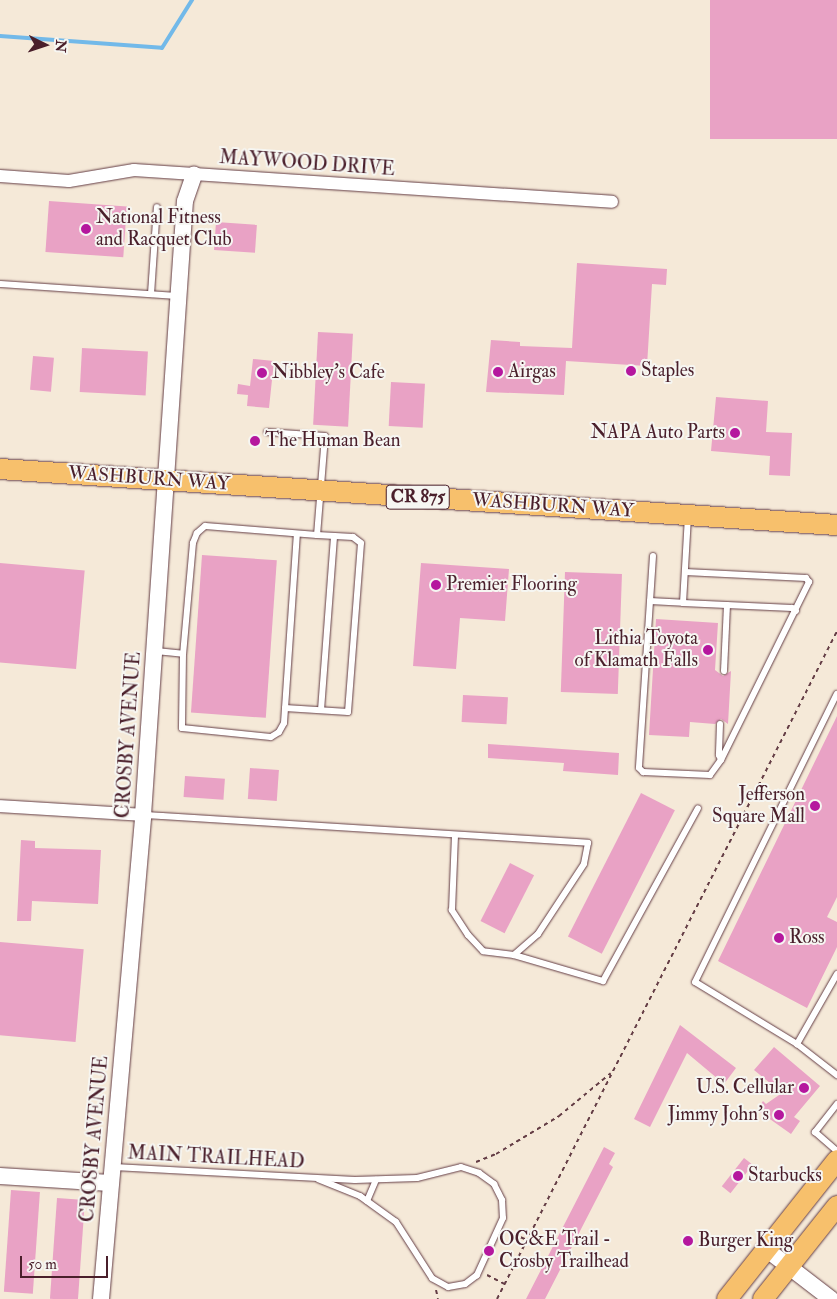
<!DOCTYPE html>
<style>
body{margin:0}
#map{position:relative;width:837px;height:1299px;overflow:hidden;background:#f5e9d8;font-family:"IM FELL Double Pica",serif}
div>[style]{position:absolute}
.stream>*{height:4px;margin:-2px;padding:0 2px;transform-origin:2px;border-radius:2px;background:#72b9e9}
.building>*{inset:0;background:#e9a2c5;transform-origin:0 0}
.path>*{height:2px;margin-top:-1px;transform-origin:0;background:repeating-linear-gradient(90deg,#643d45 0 4px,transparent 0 8px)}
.roads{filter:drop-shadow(0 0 1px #643d45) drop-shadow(0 0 1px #643d45)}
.service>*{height:6px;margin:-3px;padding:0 3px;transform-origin:3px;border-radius:3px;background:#fff}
.minor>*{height:12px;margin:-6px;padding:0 6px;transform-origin:6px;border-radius:6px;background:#fff}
.tertiary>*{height:16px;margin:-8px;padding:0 8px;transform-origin:8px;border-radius:8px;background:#fff}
.primary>*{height:20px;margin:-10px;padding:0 10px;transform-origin:10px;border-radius:10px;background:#f7c06c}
.dots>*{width:14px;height:14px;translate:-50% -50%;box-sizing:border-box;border:2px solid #f6f6f2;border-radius:50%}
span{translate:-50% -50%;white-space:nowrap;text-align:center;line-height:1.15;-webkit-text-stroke:4px #f6f6f2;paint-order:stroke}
.shield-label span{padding:1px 4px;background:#f6f6f2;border:1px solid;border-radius:4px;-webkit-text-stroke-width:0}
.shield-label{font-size:18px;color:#4a1f2b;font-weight:700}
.street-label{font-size:19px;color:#4a1f2b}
.poi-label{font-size:19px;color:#4a1f2b}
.left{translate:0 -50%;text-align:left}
.right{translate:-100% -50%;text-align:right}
.north{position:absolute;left:20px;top:20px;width:50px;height:50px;-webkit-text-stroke:4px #f6f6f2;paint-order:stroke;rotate:94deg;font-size:14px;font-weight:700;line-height:20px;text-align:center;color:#4a1f2b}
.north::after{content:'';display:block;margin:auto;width:18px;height:22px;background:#4a1f2b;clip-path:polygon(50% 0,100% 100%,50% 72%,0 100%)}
.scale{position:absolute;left:20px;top:1256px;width:88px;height:22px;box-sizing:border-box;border:2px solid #4a1f2b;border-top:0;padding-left:6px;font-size:15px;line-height:18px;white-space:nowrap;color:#4a1f2b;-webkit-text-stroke:4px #f6f6f2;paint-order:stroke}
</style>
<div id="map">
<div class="stream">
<i style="left:0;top:36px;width:162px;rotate:4.2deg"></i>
<i style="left:162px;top:48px;width:57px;rotate:-58deg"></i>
</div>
<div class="building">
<i style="left:710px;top:0;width:127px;height:139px"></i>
<i style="left:49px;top:201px;width:78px;height:51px;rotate:4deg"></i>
<i style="left:216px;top:222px;width:41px;height:28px;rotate:4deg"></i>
<i style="clip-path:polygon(577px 263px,667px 269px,666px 285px,652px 284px,647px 366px,566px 361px,564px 395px,486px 392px,491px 340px,520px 342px,520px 346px,572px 348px)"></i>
<i style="left:318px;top:332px;width:35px;height:93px;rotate:3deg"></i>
<i style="left:82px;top:348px;width:66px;height:44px;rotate:3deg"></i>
<i style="left:33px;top:356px;width:21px;height:34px;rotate:5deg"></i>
<i style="clip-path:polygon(253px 359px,274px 361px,269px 408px,247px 406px,248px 395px,237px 394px,238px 384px,250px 386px)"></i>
<i style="left:391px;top:382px;width:34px;height:44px;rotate:3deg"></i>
<i style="clip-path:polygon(716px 397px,768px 401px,766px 432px,792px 433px,790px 476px,769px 475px,770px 456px,711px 451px)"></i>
<i style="left:202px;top:555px;width:75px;height:158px;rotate:4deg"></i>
<i style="left:0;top:563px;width:85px;height:99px;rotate:5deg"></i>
<i style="clip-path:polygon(421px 563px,509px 569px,505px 621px,460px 618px,456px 669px,413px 666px)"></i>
<i style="left:565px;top:572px;width:57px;height:120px;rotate:2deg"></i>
<i style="clip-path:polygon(656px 619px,718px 623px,715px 670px,723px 676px,731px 671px,728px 724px,721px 719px,715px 724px,690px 722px,689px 737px,649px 735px)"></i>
<i style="left:463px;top:695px;width:45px;height:27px;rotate:3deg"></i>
<i style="clip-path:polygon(837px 716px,837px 897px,827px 917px,837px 922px,837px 947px,807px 1008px,718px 961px)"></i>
<i style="clip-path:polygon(488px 744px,619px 753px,618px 775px,563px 771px,564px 763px,488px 758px)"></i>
<i style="left:250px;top:768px;width:29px;height:31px;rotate:4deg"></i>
<i style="left:185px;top:776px;width:40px;height:21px;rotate:4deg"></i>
<i style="left:641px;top:793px;width:38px;height:161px;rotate:27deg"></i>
<i style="clip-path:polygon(21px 840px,35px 841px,35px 848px,101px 850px,98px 904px,32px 901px,31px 921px,17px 921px)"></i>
<i style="left:510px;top:863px;width:27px;height:65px;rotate:27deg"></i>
<i style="left:0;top:942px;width:84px;height:93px;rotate:5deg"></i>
<i style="clip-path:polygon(680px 1025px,736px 1068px,724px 1084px,687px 1053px,650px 1127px,634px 1119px)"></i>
<i style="clip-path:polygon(774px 1047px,820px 1086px,794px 1117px,800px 1121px,791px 1134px,757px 1110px,763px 1101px,766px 1104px,782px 1093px,754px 1070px)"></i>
<i style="clip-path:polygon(604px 1147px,615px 1153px,609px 1164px,613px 1167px,545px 1299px,526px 1299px)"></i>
<i style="left:744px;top:1158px;width:11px;height:36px;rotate:38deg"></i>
<i style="left:11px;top:1190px;width:29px;height:102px;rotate:4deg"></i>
<i style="left:57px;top:1198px;width:28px;height:101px;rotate:4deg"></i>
</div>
<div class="path">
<i style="left:476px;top:1162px;width:22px;rotate:-22deg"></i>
<i style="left:496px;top:1154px;width:74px;rotate:-31.1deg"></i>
<i style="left:559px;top:1116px;width:67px;rotate:-39.6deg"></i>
<i style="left:506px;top:1231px;width:23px;rotate:23deg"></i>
<i style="left:487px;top:1275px;width:20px;rotate:27deg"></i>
<i style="left:436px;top:1290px;width:9px;rotate:77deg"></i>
<i style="left:497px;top:1299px;width:750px;rotate:-63.02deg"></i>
</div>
<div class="roads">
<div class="service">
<i style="left:0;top:284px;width:178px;rotate:3.9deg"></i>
<i style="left:151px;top:294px;width:87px;rotate:-86.1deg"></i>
<i style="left:267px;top:432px;width:58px;rotate:3.9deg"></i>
<i style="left:325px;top:436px;width:99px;rotate:94.6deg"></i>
<i style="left:317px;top:535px;width:112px;rotate:-175.4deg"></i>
<i style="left:205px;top:526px;width:11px;rotate:139deg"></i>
<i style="left:197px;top:533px;width:11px;rotate:112deg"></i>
<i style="left:193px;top:543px;width:111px;rotate:95.1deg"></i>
<i style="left:183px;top:654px;width:74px;rotate:90.8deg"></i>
<i style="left:182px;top:728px;width:89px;rotate:5.8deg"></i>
<i style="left:271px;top:737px;width:9px;rotate:-32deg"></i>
<i style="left:279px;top:732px;width:10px;rotate:-61deg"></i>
<i style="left:284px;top:723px;width:189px;rotate:-86.1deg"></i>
<i style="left:653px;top:556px;width:212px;rotate:93.8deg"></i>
<i style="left:639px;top:768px;width:6px;rotate:45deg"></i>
<i style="left:643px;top:772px;width:67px;rotate:2.6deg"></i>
<i style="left:710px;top:775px;width:19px;rotate:-54deg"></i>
<i style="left:721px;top:760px;width:199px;rotate:-63.7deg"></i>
<i style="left:809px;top:582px;width:5px;rotate:-127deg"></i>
<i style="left:806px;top:578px;width:121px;rotate:-177.2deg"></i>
<i style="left:650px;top:601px;width:33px;rotate:3deg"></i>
<i style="left:683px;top:603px;width:86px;rotate:-86.7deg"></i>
<i style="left:683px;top:603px;width:109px;rotate:2.6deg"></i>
<i style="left:792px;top:608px;width:5px;rotate:37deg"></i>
<i style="left:156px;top:651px;width:27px;rotate:6deg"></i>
<i style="left:724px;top:671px;width:66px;rotate:-87.4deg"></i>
<i style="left:285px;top:708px;width:63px;rotate:3.6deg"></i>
<i style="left:348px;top:712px;width:169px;rotate:-85.6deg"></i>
<i style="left:361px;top:543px;width:10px;rotate:-143deg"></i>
<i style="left:353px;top:537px;width:36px;rotate:-177deg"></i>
<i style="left:321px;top:710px;width:174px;rotate:-85.7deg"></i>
<i style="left:720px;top:724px;width:31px;rotate:92deg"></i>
<i style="left:719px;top:755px;width:5px;rotate:68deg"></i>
<i style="left:145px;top:815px;width:17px;rotate:3deg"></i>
<i style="left:162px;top:816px;width:427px;rotate:3.6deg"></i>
<i style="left:588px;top:843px;width:21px;rotate:101deg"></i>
<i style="left:584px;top:864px;width:84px;rotate:123.3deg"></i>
<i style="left:538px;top:934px;width:32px;rotate:139deg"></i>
<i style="left:514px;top:955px;width:31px;rotate:-173deg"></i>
<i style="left:483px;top:951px;width:22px;rotate:-133deg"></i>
<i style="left:468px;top:935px;width:30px;rotate:-123deg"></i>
<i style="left:452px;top:910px;width:75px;rotate:-87.7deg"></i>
<i style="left:514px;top:955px;width:93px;rotate:16.3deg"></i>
<i style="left:603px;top:981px;width:197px;rotate:-61.2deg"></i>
<i style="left:837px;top:974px;width:81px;rotate:119.7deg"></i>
<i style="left:797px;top:1044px;width:51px;rotate:37.8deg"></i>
<i style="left:797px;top:1044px;width:119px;rotate:-148.7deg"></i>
<i style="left:695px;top:982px;width:321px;rotate:-63.8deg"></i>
<i style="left:837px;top:1104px;width:36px;rotate:128deg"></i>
<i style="left:815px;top:1132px;width:29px;rotate:41deg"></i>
<i style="left:114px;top:1167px;width:241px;rotate:3.1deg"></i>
<i style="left:355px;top:1180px;width:62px;rotate:-1.8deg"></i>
<i style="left:417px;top:1178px;width:45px;rotate:-14deg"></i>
<i style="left:461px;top:1167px;width:19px;rotate:18deg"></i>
<i style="left:479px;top:1173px;width:19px;rotate:36deg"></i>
<i style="left:494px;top:1184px;width:18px;rotate:63deg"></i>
<i style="left:502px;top:1200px;width:18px;rotate:87deg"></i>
<i style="left:503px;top:1218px;width:63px;rotate:114.5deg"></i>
<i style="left:477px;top:1275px;width:15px;rotate:143deg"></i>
<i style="left:465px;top:1284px;width:17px;rotate:170deg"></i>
<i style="left:448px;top:1287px;width:18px;rotate:-151deg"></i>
<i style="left:432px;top:1278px;width:67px;rotate:-122.7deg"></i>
<i style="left:396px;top:1222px;width:44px;rotate:-144.2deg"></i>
<i style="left:360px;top:1196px;width:45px;rotate:-158deg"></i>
<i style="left:367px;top:1201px;width:23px;rotate:-67deg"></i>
</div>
<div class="minor">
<i style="left:0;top:176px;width:69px;rotate:4.1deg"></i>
<i style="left:69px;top:181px;width:66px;rotate:-9.6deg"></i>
<i style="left:134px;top:170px;width:479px;rotate:3.8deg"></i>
<i style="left:0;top:806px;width:143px;rotate:3.6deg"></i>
</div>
<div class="tertiary">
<i style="left:0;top:1176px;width:110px;rotate:3.6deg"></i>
<i style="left:766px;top:1249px;width:82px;rotate:37.6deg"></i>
<i style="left:101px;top:1299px;width:486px;rotate:-85deg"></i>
<i style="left:143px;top:815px;width:615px;rotate:-86.09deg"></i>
<i style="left:185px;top:201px;width:28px;rotate:-71deg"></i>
</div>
<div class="primary">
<i style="left:0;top:469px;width:839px;rotate:3.83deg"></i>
<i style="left:727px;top:1299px;width:177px;rotate:-51.6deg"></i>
<i style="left:763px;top:1299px;width:119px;rotate:-51.5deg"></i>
</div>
</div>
<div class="dots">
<i style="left:86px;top:229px;background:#b5179e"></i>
<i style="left:631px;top:371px;background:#b5179e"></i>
<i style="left:498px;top:372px;background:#b5179e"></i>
<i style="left:262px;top:373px;background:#b5179e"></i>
<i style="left:735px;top:433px;background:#b5179e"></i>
<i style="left:255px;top:441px;background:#b5179e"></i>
<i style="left:436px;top:585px;background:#b5179e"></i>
<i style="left:708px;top:650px;background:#b5179e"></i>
<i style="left:815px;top:806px;background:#b5179e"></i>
<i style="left:779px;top:938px;background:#b5179e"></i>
<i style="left:804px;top:1088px;background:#b5179e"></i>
<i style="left:779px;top:1115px;background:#b5179e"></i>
<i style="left:738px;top:1176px;background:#b5179e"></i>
<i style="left:688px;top:1241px;background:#b5179e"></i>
<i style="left:489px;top:1251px;background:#b5179e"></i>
</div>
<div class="shield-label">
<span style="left:418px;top:497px">CR 875</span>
</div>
<div class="street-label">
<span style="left:307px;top:164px;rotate:4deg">MAYWOOD DRIVE</span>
<span style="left:149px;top:479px;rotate:4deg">WASHBURN WAY</span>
<span style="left:553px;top:506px;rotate:4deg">WASHBURN WAY</span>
<span style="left:129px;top:735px;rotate:-86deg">CROSBY AVENUE</span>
<span style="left:95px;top:1139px;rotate:-85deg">CROSBY AVENUE</span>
<span style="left:216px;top:1158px;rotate:3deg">MAIN TRAILHEAD</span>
</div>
<div class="poi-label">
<span class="left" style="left:96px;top:229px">National Fitness<br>and Racquet Club</span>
<span class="left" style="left:641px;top:371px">Staples</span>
<span class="left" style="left:508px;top:372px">Airgas</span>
<span class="left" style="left:272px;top:373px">Nibbley's Cafe</span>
<span class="right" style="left:725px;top:433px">NAPA Auto Parts</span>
<span class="left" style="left:265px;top:441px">The Human Bean</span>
<span class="left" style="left:446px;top:585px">Premier Flooring</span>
<span class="right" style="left:698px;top:650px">Lithia Toyota<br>of Klamath Falls</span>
<span class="right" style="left:805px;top:806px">Jefferson<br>Square Mall</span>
<span class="left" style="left:789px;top:938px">Ross</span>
<span class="right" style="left:794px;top:1088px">U.S. Cellular</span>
<span class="right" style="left:769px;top:1115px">Jimmy John's</span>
<span class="left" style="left:748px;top:1176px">Starbucks</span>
<span class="left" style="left:499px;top:1251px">OC&amp;E Trail -<br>Crosby Trailhead</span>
<span class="left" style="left:698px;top:1241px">Burger King</span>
</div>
<div class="north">N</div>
<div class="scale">50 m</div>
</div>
